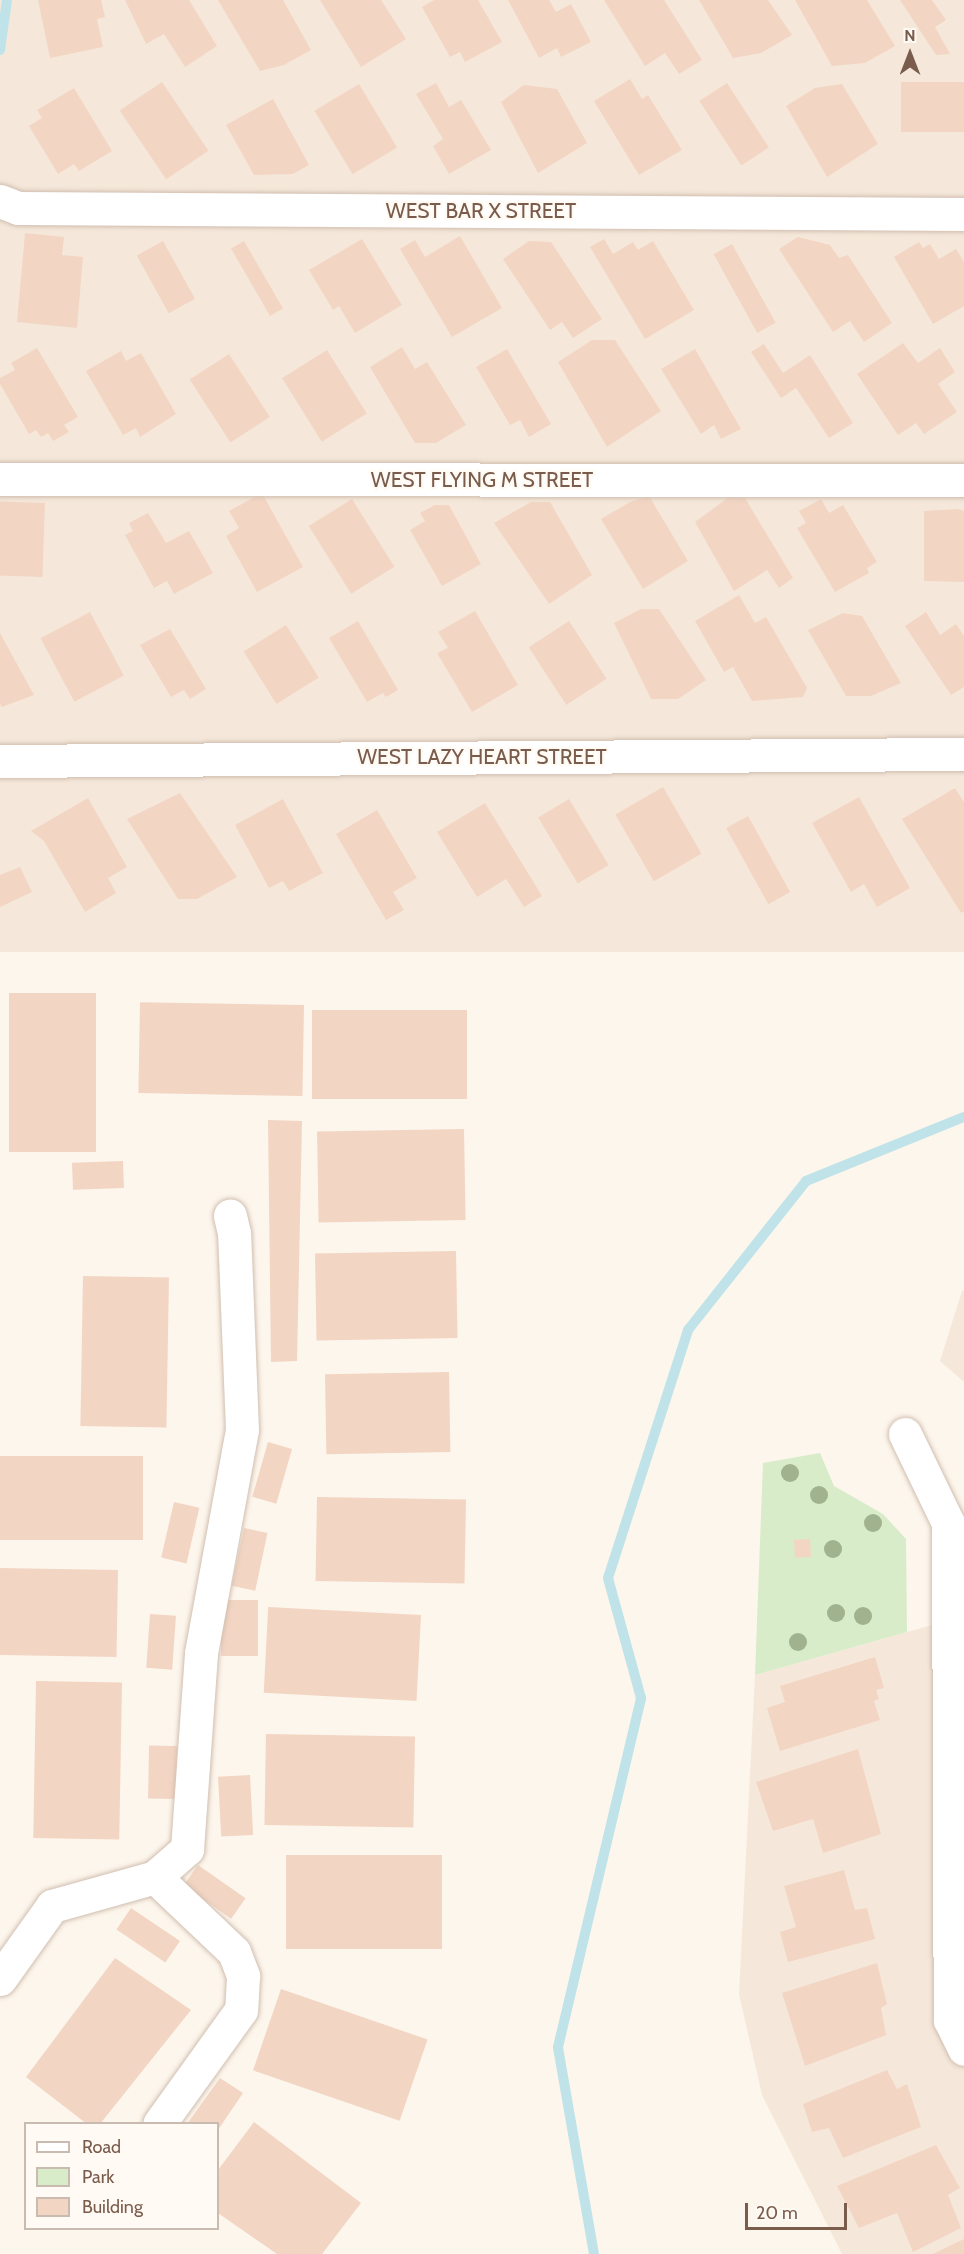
<!DOCTYPE html>
<style>
body{margin:0}
#map{position:relative;width:964px;height:2254px;overflow:hidden;background:#fdf6ec;font-family:Cabin,sans-serif}
div>[style]{position:absolute}
.residential>*{inset:0;background:#f5e8da;transform-origin:0 0}
.green>*{inset:0;background:#d8ecc9}
.stream>*{height:10px;margin:-5px;padding:0 5px;transform-origin:5px;border-radius:5px;background:#bfe3e8}
.building>*{inset:0;background:#f3d5c3;transform-origin:0 0}
.roads{filter:drop-shadow(0 0 2px #d1beb0) drop-shadow(0 0 2px #d1beb0)}
.minor>*{height:33px;margin:-16.5px;padding:0 16.5px;transform-origin:16.5px;border-radius:16.5px;background:#fff}
.trees>*{width:18px;height:18px;margin:-9px;border-radius:50%;background:#a0b28e}
span{translate:-50% -50%;white-space:nowrap;text-align:center;line-height:1.15;-webkit-text-stroke:4.5px #fffaf3;paint-order:stroke}
.street-label{font-size:21px;color:#7a5c4d}
.legend{position:absolute;left:24px;top:2122px;width:195px;height:108px;box-sizing:border-box;background:#fffaf3;border:2px solid #cabbb1;margin:0;padding:8px 10px;list-style:none;font-size:18px;color:#7a5c4d}
.legend li{display:flex;align-items:center;gap:12px;height:30px}
.legend b{width:30px;border:2px solid #cabbb1}
.north{position:absolute;left:880px;top:24px;width:60px;height:60px;-webkit-text-stroke:4px #fffaf3;paint-order:stroke;rotate:0deg;font-size:16px;font-weight:700;line-height:24px;text-align:center;color:#7a5c4d}
.north::after{content:'';display:block;margin:auto;width:21px;height:27px;background:#7a5c4d;clip-path:polygon(50% 0,100% 100%,50% 72%,0 100%)}
.scale{position:absolute;left:745px;top:2203px;width:102px;height:27px;box-sizing:border-box;border:3px solid #7a5c4d;border-top:0;padding-left:8px;font-size:18px;line-height:21px;white-space:nowrap;color:#7a5c4d;-webkit-text-stroke:4px #fffaf3;paint-order:stroke}
</style>
<div id="map">
<div class="residential">
<i style="left:0;top:0;width:964px;height:952px"></i>
<i style="clip-path:polygon(962px 1291px,964px 1291px,964px 1382px,940px 1361px)"></i>
<i style="clip-path:polygon(964px 1616px,964px 2254px,842px 2254px,762px 2095px,739px 1994px,755px 1675px)"></i>
</div>
<div class="green">
<i style="clip-path:polygon(820px 1453px,834px 1486px,883px 1514px,906px 1539px,907px 1632px,755px 1675px,763px 1463px)"></i>
</div>
<div class="stream">
<i style="left:0;top:50px;width:50px;rotate:-82deg"></i>
<i style="left:594px;top:2254px;width:210px;rotate:-99.9deg"></i>
<i style="left:558px;top:2047px;width:359px;rotate:-76.6deg"></i>
<i style="left:641px;top:1698px;width:124px;rotate:-105.4deg"></i>
<i style="left:608px;top:1578px;width:261px;rotate:-72.1deg"></i>
<i style="left:688px;top:1330px;width:190px;rotate:-51.6deg"></i>
<i style="left:806px;top:1181px;width:170px;rotate:-22.1deg"></i>
</div>
<div class="building">
<i style="clip-path:polygon(38px 0,101px 0,105px 17px,97px 19px,103px 47px,50px 58px)"></i>
<i style="clip-path:polygon(125px 0,189px 0,217px 46px,185px 67px,164px 34px,146px 44px)"></i>
<i style="clip-path:polygon(218px 0,283px 0,311px 50px,284px 65px,260px 71px)"></i>
<i style="clip-path:polygon(320px 0,381px 0,406px 39px,361px 67px)"></i>
<i style="clip-path:polygon(434px 0,478px 0,502px 42px,465px 62px,460px 52px,450px 57px,422px 7px)"></i>
<i style="clip-path:polygon(508px 0,549px 0,556px 12px,571px 4px,591px 42px,561px 57px,557px 48px,539px 58px)"></i>
<i style="clip-path:polygon(604px 0,664px 0,702px 60px,679px 74px,665px 53px,645px 66px)"></i>
<i style="clip-path:polygon(699px 0,768px 0,792px 35px,761px 53px,733px 58px)"></i>
<i style="clip-path:polygon(795px 0,867px 0,895px 46px,865px 63px,832px 66px)"></i>
<i style="clip-path:polygon(900px 0,932px 0,946px 20px,935px 27px,950px 54px,936px 55px)"></i>
<i style="clip-path:polygon(630px 79px,642px 99px,648px 95px,682px 150px,639px 175px,594px 101px)"></i>
<i style="left:162px;top:82px;width:83px;height:51px;rotate:56deg"></i>
<i style="left:901px;top:82px;width:63px;height:50px"></i>
<i style="clip-path:polygon(436px 83px,449px 107px,461px 100px,491px 150px,449px 174px,433px 146px,443px 139px,416px 94px)"></i>
<i style="left:727px;top:83px;width:77px;height:33px;rotate:57deg"></i>
<i style="left:359px;top:84px;width:74px;height:52px;rotate:59deg"></i>
<i style="clip-path:polygon(842px 84px,878px 144px,827px 177px,786px 106px,815px 88px)"></i>
<i style="clip-path:polygon(524px 85px,557px 89px,587px 143px,538px 173px,501px 102px)"></i>
<i style="clip-path:polygon(74px 88px,112px 151px,79px 171px,74px 164px,58px 174px,29px 126px,42px 118px,37px 110px)"></i>
<i style="clip-path:polygon(273px 99px,309px 165px,293px 174px,254px 175px,226px 125px)"></i>
<i style="clip-path:polygon(25px 233px,64px 237px,62px 255px,83px 257px,77px 328px,17px 322px)"></i>
<i style="clip-path:polygon(460px 236px,502px 308px,452px 337px,400px 249px,415px 240px,425px 257px)"></i>
<i style="clip-path:polygon(798px 237px,830px 245px,839px 258px,848px 255px,892px 323px,864px 342px,850px 321px,833px 332px,779px 249px)"></i>
<i style="clip-path:polygon(362px 239px,402px 305px,355px 333px,339px 306px,333px 310px,309px 270px)"></i>
<i style="clip-path:polygon(604px 239px,613px 254px,633px 242px,638px 250px,653px 241px,694px 310px,645px 339px,590px 247px)"></i>
<i style="left:163px;top:241px;width:66px;height:30px;rotate:61deg"></i>
<i style="left:244px;top:241px;width:78px;height:15px;rotate:60deg"></i>
<i style="clip-path:polygon(529px 241px,551px 242px,602px 319px,573px 338px,562px 322px,550px 330px,503px 259px)"></i>
<i style="clip-path:polygon(919px 242px,923px 248px,930px 244px,939px 259px,956px 249px,964px 262px,964px 306px,933px 324px,894px 257px)"></i>
<i style="left:732px;top:244px;width:90px;height:21px;rotate:61deg"></i>
<i style="clip-path:polygon(592px 340px,615px 340px,661px 411px,607px 447px,558px 362px)"></i>
<i style="clip-path:polygon(903px 343px,918px 363px,940px 348px,955px 372px,938px 384px,957px 412px,924px 434px,916px 423px,898px 435px,857px 374px)"></i>
<i style="clip-path:polygon(764px 344px,783px 373px,810px 355px,853px 423px,829px 438px,796px 388px,781px 398px,751px 352px)"></i>
<i style="clip-path:polygon(402px 347px,415px 369px,427px 362px,466px 425px,436px 443px,415px 443px,370px 367px)"></i>
<i style="clip-path:polygon(37px 348px,78px 417px,64px 425px,69px 432px,53px 441px,48px 433px,41px 437px,36px 430px,29px 434px,0 384px,0 378px,15px 370px,11px 363px)"></i>
<i style="clip-path:polygon(507px 349px,551px 424px,529px 437px,520px 420px,510px 425px,476px 367px)"></i>
<i style="clip-path:polygon(695px 349px,741px 429px,721px 439px,714px 425px,701px 434px,661px 369px)"></i>
<i style="left:327px;top:350px;width:75px;height:53px;rotate:58deg"></i>
<i style="clip-path:polygon(121px 351px,126px 361px,141px 353px,176px 414px,140px 437px,136px 428px,123px 435px,86px 371px)"></i>
<i style="left:229px;top:354px;width:75px;height:47px;rotate:57deg"></i>
<i style="clip-path:polygon(262px 493px,303px 567px,257px 592px,226px 536px,239px 528px,229px 511px)"></i>
<i style="clip-path:polygon(649px 496px,688px 561px,643px 589px,601px 519px,630px 502px)"></i>
<i style="clip-path:polygon(729px 497px,745px 498px,793px 578px,779px 588px,767px 570px,734px 591px,695px 522px)"></i>
<i style="left:352px;top:499px;width:80px;height:51px;rotate:58deg"></i>
<i style="clip-path:polygon(821px 499px,829px 513px,843px 505px,877px 562px,867px 568px,869px 573px,835px 592px,797px 528px,806px 523px,799px 511px)"></i>
<i style="clip-path:polygon(531px 502px,550px 502px,592px 575px,549px 604px,494px 523px)"></i>
<i style="left:45px;top:503px;width:74px;height:45px;rotate:92deg"></i>
<i style="clip-path:polygon(435px 505px,449px 505px,481px 564px,442px 586px,410px 530px,425px 521px,420px 513px)"></i>
<i style="clip-path:polygon(958px 509px,964px 511px,964px 582px,924px 581px,924px 511px)"></i>
<i style="clip-path:polygon(148px 513px,166px 543px,189px 531px,213px 573px,174px 594px,167px 581px,154px 588px,125px 535px,133px 531px,129px 523px)"></i>
<i style="clip-path:polygon(739px 595px,755px 623px,766px 617px,807px 688px,803px 697px,752px 701px,733px 667px,724px 672px,695px 621px)"></i>
<i style="clip-path:polygon(641px 609px,659px 609px,706px 680px,678px 699px,651px 699px,614px 623px)"></i>
<i style="clip-path:polygon(475px 611px,518px 685px,472px 712px,437px 653px,448px 648px,438px 632px)"></i>
<i style="left:90px;top:612px;width:72px;height:56px;rotate:62deg"></i>
<i style="clip-path:polygon(926px 612px,940px 635px,956px 624px,964px 636px,964px 687px,951px 695px,905px 626px)"></i>
<i style="clip-path:polygon(843px 613px,862px 616px,901px 683px,871px 696px,846px 696px,808px 630px)"></i>
<i style="clip-path:polygon(358px 621px,398px 690px,386px 697px,383px 693px,367px 702px,329px 638px)"></i>
<i style="left:569px;top:621px;width:69px;height:48px;rotate:57deg"></i>
<i style="left:286px;top:625px;width:62px;height:50px;rotate:58deg"></i>
<i style="clip-path:polygon(170px 629px,206px 689px,190px 699px,184px 690px,171px 697px,140px 645px)"></i>
<i style="clip-path:polygon(0 633px,34px 695px,2px 707px,0 704px)"></i>
<i style="left:663px;top:787px;width:77px;height:55px;rotate:60deg"></i>
<i style="clip-path:polygon(955px 788px,964px 802px,964px 911px,961px 913px,902px 819px)"></i>
<i style="clip-path:polygon(180px 793px,237px 877px,197px 899px,178px 899px,127px 819px)"></i>
<i style="clip-path:polygon(859px 797px,910px 888px,877px 907px,864px 884px,851px 892px,812px 823px)"></i>
<i style="clip-path:polygon(88px 798px,127px 867px,108px 878px,116px 893px,85px 912px,44px 841px,31px 831px)"></i>
<i style="clip-path:polygon(283px 799px,323px 873px,289px 891px,283px 881px,269px 888px,235px 825px)"></i>
<i style="left:569px;top:799px;width:77px;height:36px;rotate:59deg"></i>
<i style="clip-path:polygon(485px 803px,542px 896px,524px 907px,506px 879px,477px 897px,437px 832px)"></i>
<i style="clip-path:polygon(377px 810px,417px 878px,393px 892px,404px 910px,386px 920px,336px 834px)"></i>
<i style="left:748px;top:816px;width:87px;height:25px;rotate:61deg"></i>
<i style="clip-path:polygon(20px 867px,32px 892px,0 907px,0 875px)"></i>
<i style="left:96px;top:993px;width:159px;height:87px;rotate:90deg"></i>
<i style="left:304px;top:1005px;width:91px;height:164px;rotate:91deg"></i>
<i style="left:312px;top:1010px;width:155px;height:89px"></i>
<i style="clip-path:polygon(268px 1120px,302px 1121px,297px 1361px,271px 1362px)"></i>
<i style="left:464px;top:1129px;width:91px;height:147px;rotate:89deg"></i>
<i style="left:123px;top:1161px;width:27px;height:51px;rotate:88deg"></i>
<i style="left:456px;top:1251px;width:87px;height:141px;rotate:89deg"></i>
<i style="left:83px;top:1276px;width:86px;height:150px;rotate:1deg"></i>
<i style="left:449px;top:1372px;width:80px;height:124px;rotate:89deg"></i>
<i style="left:268px;top:1442px;width:25px;height:57px;rotate:16deg"></i>
<i style="left:0;top:1456px;width:143px;height:84px"></i>
<i style="left:317px;top:1497px;width:149px;height:84px;rotate:1deg"></i>
<i style="left:174px;top:1502px;width:26px;height:57px;rotate:13deg"></i>
<i style="left:244px;top:1528px;width:24px;height:59px;rotate:12deg"></i>
<i style="left:810px;top:1539px;width:18px;height:16px;rotate:87deg"></i>
<i style="left:118px;top:1570px;width:87px;height:118px;rotate:91deg"></i>
<i style="left:221px;top:1600px;width:37px;height:56px"></i>
<i style="left:150px;top:1614px;width:26px;height:54px;rotate:4deg"></i>
<i style="left:421px;top:1615px;width:86px;height:153px;rotate:93deg"></i>
<i style="clip-path:polygon(875px 1657px,884px 1688px,876px 1690px,879px 1699px,874px 1701px,880px 1720px,780px 1751px,767px 1708px,785px 1702px,780px 1686px)"></i>
<i style="left:36px;top:1681px;width:86px;height:157px;rotate:1deg"></i>
<i style="left:266px;top:1734px;width:149px;height:91px;rotate:1deg"></i>
<i style="left:177px;top:1746px;width:53px;height:28px;rotate:91deg"></i>
<i style="clip-path:polygon(858px 1749px,881px 1834px,823px 1853px,813px 1819px,773px 1831px,756px 1782px)"></i>
<i style="left:250px;top:1775px;width:60px;height:32px;rotate:87deg"></i>
<i style="left:286px;top:1855px;width:156px;height:94px"></i>
<i style="left:198px;top:1865px;width:58px;height:25px;rotate:35deg"></i>
<i style="clip-path:polygon(844px 1870px,855px 1910px,867px 1908px,875px 1939px,788px 1962px,780px 1932px,796px 1927px,784px 1886px)"></i>
<i style="left:131px;top:1908px;width:59px;height:26px;rotate:34deg"></i>
<i style="clip-path:polygon(115px 1958px,191px 2010px,100px 2124px,87px 2124px,26px 2077px)"></i>
<i style="clip-path:polygon(877px 1963px,887px 2004px,881px 2008px,886px 2035px,805px 2066px,782px 1993px)"></i>
<i style="left:281px;top:1989px;width:155px;height:86px;rotate:19deg"></i>
<i style="clip-path:polygon(887px 2070px,897px 2089px,907px 2084px,921px 2127px,843px 2158px,829px 2128px,812px 2132px,803px 2104px)"></i>
<i style="clip-path:polygon(220px 2078px,243px 2093px,218px 2130px,218px 2124px,187px 2124px)"></i>
<i style="clip-path:polygon(254px 2122px,361px 2203px,322px 2254px,277px 2254px,218px 2213px,218px 2170px)"></i>
<i style="clip-path:polygon(936px 2145px,960px 2188px,948px 2195px,961px 2228px,913px 2252px,897px 2213px,859px 2228px,837px 2186px)"></i>
<i style="clip-path:polygon(964px 2239px,964px 2254px,933px 2254px)"></i>
</div>
<div class="roads">
<div class="minor">
<i style="left:0;top:201px;width:19px;rotate:21deg"></i>
<i style="left:18px;top:208px;width:946px;rotate:0.36deg"></i>
<i style="left:0;top:479px;width:964px;rotate:0.06deg"></i>
<i style="left:0;top:761px;width:964px;rotate:-0.42deg"></i>
<i style="left:905px;top:1434px;width:99px;rotate:64.2deg"></i>
<i style="left:948px;top:1523px;width:497px;rotate:89.8deg"></i>
<i style="left:950px;top:2020px;width:32px;rotate:64deg"></i>
<i style="left:155px;top:1877px;width:109px;rotate:43.5deg"></i>
<i style="left:234px;top:1952px;width:26px;rotate:69deg"></i>
<i style="left:243px;top:1976px;width:34px;rotate:93deg"></i>
<i style="left:241px;top:2010px;width:140px;rotate:125.7deg"></i>
<i style="left:0;top:1979px;width:90px;rotate:-54.5deg"></i>
<i style="left:52px;top:1906px;width:107px;rotate:-15.7deg"></i>
<i style="left:155px;top:1877px;width:43px;rotate:-41.2deg"></i>
<i style="left:187px;top:1849px;width:196px;rotate:-85.9deg"></i>
<i style="left:201px;top:1653px;width:227px;rotate:-79.6deg"></i>
<i style="left:242px;top:1430px;width:197px;rotate:-92.3deg"></i>
<i style="left:234px;top:1233px;width:18px;rotate:-103deg"></i>
</div>
</div>
<div class="trees">
<i style="left:790px;top:1473px"></i>
<i style="left:819px;top:1495px"></i>
<i style="left:873px;top:1523px"></i>
<i style="left:833px;top:1549px"></i>
<i style="left:836px;top:1613px"></i>
<i style="left:863px;top:1616px"></i>
<i style="left:798px;top:1642px"></i>
</div>
<div class="street-label">
<span style="left:481px;top:211px">WEST BAR X STREET</span>
<span style="left:482px;top:480px">WEST FLYING M STREET</span>
<span style="left:482px;top:757px">WEST LAZY HEART STREET</span>
</div>
<ul class="legend">
<li><b style="height:8px;background:#fff"></b>Road</li>
<li><b style="height:16px;background:#d8ecc9"></b>Park</li>
<li><b style="height:16px;background:#f3d5c3"></b>Building</li>
</ul>
<div class="north">N</div>
<div class="scale">20 m</div>
</div>
